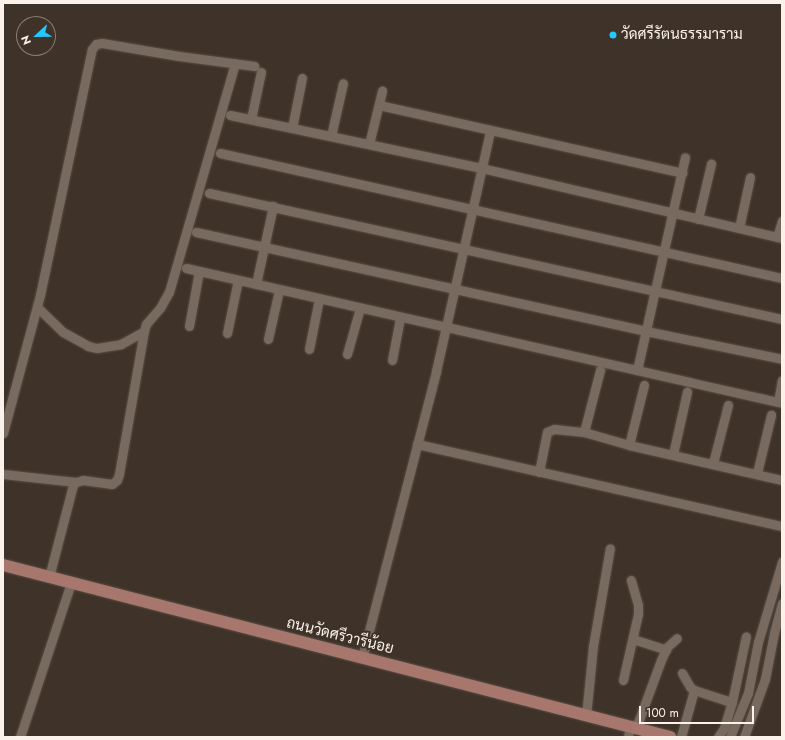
<!DOCTYPE html>
<meta charset="utf-8">
<style>
body{margin:0}
#map{position:relative;width:785px;height:740px;overflow:hidden;background:#3f3228;font-family:Jost,Sarabun,sans-serif}
div>[style]{position:absolute}
.roads{filter:drop-shadow(0 0 1px #584e45) drop-shadow(0 0 1px #584e45)}
.minor>*{height:9px;margin:-4.5px;padding:0 4.5px;transform-origin:4.5px;border-radius:4.5px;background:#786a5f}
.major>*{height:12px;margin:-6px;padding:0 6px;transform-origin:6px;border-radius:6px;background:#a7766c}
.dots>*{width:11px;height:11px;translate:-50% -50%;box-sizing:border-box;border:2px solid #3f3228;border-radius:50%}
span{translate:-50% -50%;white-space:nowrap;text-align:center;line-height:1.15;-webkit-text-stroke:4px #3f3228;paint-order:stroke}
.poi-label{font-size:15px;color:#faf2eb}
.left{translate:0 -50%;text-align:left}
.street-label{font-size:15px;color:#faf2eb}
.frame{position:absolute;inset:0;border:4px solid #faf2eb;pointer-events:none}
.north{position:absolute;left:16px;top:16px;width:40px;height:40px;box-sizing:border-box;background:#3f3228;border:1px solid #8a7f76;border-radius:50%;rotate:248deg;font-size:11px;font-weight:700;line-height:16px;text-align:center;color:#faf2eb}
.north::after{content:'';display:block;margin:auto;width:14px;height:18px;background:#21c9fd;clip-path:polygon(50% 0,100% 100%,50% 72%,0 100%)}
.scale{position:absolute;left:639px;top:706px;width:115px;height:18px;box-sizing:border-box;border:2px solid #faf2eb;border-top:0;padding-left:5px;font-size:12px;line-height:14px;white-space:nowrap;color:#faf2eb;-webkit-text-stroke:3px #3f3228;paint-order:stroke}
</style>
<div id="map">
<div class="roads">
<div class="minor">
<i style="left:379px;top:105px;width:311px;rotate:12.6deg"></i>
<i style="left:230px;top:115px;width:257px;rotate:11.9deg"></i>
<i style="left:481px;top:168px;width:309px;rotate:13.1deg"></i>
<i style="left:251px;top:119px;width:48px;rotate:-78deg"></i>
<i style="left:292px;top:128px;width:51px;rotate:-78.7deg"></i>
<i style="left:331px;top:136px;width:54px;rotate:-77.2deg"></i>
<i style="left:369px;top:144px;width:55px;rotate:-76.2deg"></i>
<i style="left:220px;top:153px;width:576px;rotate:12.54deg"></i>
<i style="left:209px;top:193px;width:587px;rotate:12.4deg"></i>
<i style="left:698px;top:219px;width:57px;rotate:-76.7deg"></i>
<i style="left:739px;top:228px;width:52px;rotate:-77.8deg"></i>
<i style="left:196px;top:232px;width:461px;rotate:12.4deg"></i>
<i style="left:646px;top:331px;width:139px;rotate:11.6deg"></i>
<i style="left:777px;top:237px;width:17px;rotate:-73deg"></i>
<i style="left:186px;top:268px;width:611px;rotate:12.76deg"></i>
<i style="left:256px;top:284px;width:80px;rotate:-77.7deg"></i>
<i style="left:37px;top:307px;width:36px;rotate:44deg"></i>
<i style="left:63px;top:332px;width:29px;rotate:29deg"></i>
<i style="left:88px;top:346px;width:9px;rotate:13deg"></i>
<i style="left:97px;top:348px;width:24px;rotate:-9deg"></i>
<i style="left:121px;top:344px;width:26px;rotate:-29deg"></i>
<i style="left:189px;top:326px;width:56px;rotate:-79.7deg"></i>
<i style="left:227px;top:333px;width:54px;rotate:-78.3deg"></i>
<i style="left:268px;top:339px;width:50px;rotate:-77.3deg"></i>
<i style="left:309px;top:349px;width:51px;rotate:-78.7deg"></i>
<i style="left:347px;top:354px;width:48px;rotate:-74.2deg"></i>
<i style="left:392px;top:360px;width:43px;rotate:-79.2deg"></i>
<i style="left:637px;top:370px;width:218px;rotate:-77.3deg"></i>
<i style="left:778px;top:402px;width:22px;rotate:-80deg"></i>
<i style="left:584px;top:432px;width:64px;rotate:-75.5deg"></i>
<i style="left:3px;top:433px;width:143px;rotate:-75deg"></i>
<i style="left:40px;top:295px;width:251px;rotate:-78.1deg"></i>
<i style="left:92px;top:49px;width:6px;rotate:-51deg"></i>
<i style="left:96px;top:44px;width:6px;rotate:-9deg"></i>
<i style="left:102px;top:43px;width:78px;rotate:9.6deg"></i>
<i style="left:179px;top:56px;width:76px;rotate:7.6deg"></i>
<i style="left:417px;top:444px;width:374px;rotate:12.7deg"></i>
<i style="left:629px;top:445px;width:62px;rotate:-76deg"></i>
<i style="left:673px;top:454px;width:64px;rotate:-77.3deg"></i>
<i style="left:713px;top:463px;width:60px;rotate:-75.5deg"></i>
<i style="left:539px;top:472px;width:41px;rotate:-78.7deg"></i>
<i style="left:547px;top:432px;width:8px;rotate:-23deg"></i>
<i style="left:554px;top:429px;width:30px;rotate:6deg"></i>
<i style="left:584px;top:432px;width:47px;rotate:16.1deg"></i>
<i style="left:629px;top:445px;width:157px;rotate:12.9deg"></i>
<i style="left:757px;top:473px;width:60px;rotate:-76.4deg"></i>
<i style="left:3px;top:474px;width:73px;rotate:6.3deg"></i>
<i style="left:49px;top:577px;width:95px;rotate:-75.4deg"></i>
<i style="left:73px;top:485px;width:4px;rotate:-45deg"></i>
<i style="left:76px;top:482px;width:7px;rotate:-16deg"></i>
<i style="left:83px;top:480px;width:29px;rotate:8deg"></i>
<i style="left:112px;top:484px;width:6px;rotate:-39deg"></i>
<i style="left:117px;top:480px;width:6px;rotate:-72deg"></i>
<i style="left:119px;top:474px;width:145px;rotate:-80.1deg"></i>
<i style="left:144px;top:331px;width:7px;rotate:-74deg"></i>
<i style="left:146px;top:324px;width:21px;rotate:-49deg"></i>
<i style="left:160px;top:308px;width:18px;rotate:-61deg"></i>
<i style="left:169px;top:292px;width:238px;rotate:-73.9deg"></i>
<i style="left:633px;top:639px;width:35px;rotate:18deg"></i>
<i style="left:362px;top:658px;width:296px;rotate:-75.5deg"></i>
<i style="left:436px;top:371px;width:246px;rotate:-77.3deg"></i>
<i style="left:682px;top:673px;width:16px;rotate:60deg"></i>
<i style="left:690px;top:687px;width:5px;rotate:37deg"></i>
<i style="left:694px;top:690px;width:40px;rotate:18deg"></i>
<i style="left:623px;top:680px;width:68px;rotate:-77.2deg"></i>
<i style="left:638px;top:614px;width:9px;rotate:-90deg"></i>
<i style="left:638px;top:605px;width:26px;rotate:-106deg"></i>
<i style="left:586px;top:716px;width:70px;rotate:-84.3deg"></i>
<i style="left:593px;top:646px;width:99px;rotate:-80.2deg"></i>
<i style="left:636px;top:728px;width:72px;rotate:-69.8deg"></i>
<i style="left:661px;top:660px;width:14px;rotate:-65deg"></i>
<i style="left:667px;top:647px;width:13px;rotate:-42deg"></i>
<i style="left:20px;top:737px;width:162px;rotate:-71.7deg"></i>
<i style="left:628px;top:737px;width:10px;rotate:-79deg"></i>
<i style="left:681px;top:737px;width:49px;rotate:-74.5deg"></i>
<i style="left:718px;top:737px;width:11px;rotate:-56deg"></i>
<i style="left:724px;top:728px;width:27px;rotate:-73deg"></i>
<i style="left:732px;top:702px;width:67px;rotate:-78deg"></i>
<i style="left:730px;top:737px;width:48px;rotate:-67.8deg"></i>
<i style="left:748px;top:693px;width:52px;rotate:-78.9deg"></i>
<i style="left:758px;top:642px;width:84px;rotate:-73.3deg"></i>
<i style="left:744px;top:737px;width:62px;rotate:-70.1deg"></i>
<i style="left:765px;top:679px;width:47px;rotate:-78.9deg"></i>
<i style="left:774px;top:633px;width:31px;rotate:-75deg"></i>
</div>
<div class="major">
<i style="left:3px;top:565px;width:689px;rotate:14.46deg"></i>
</div>
</div>
<div class="dots">
<i style="left:613px;top:35px;background:#21c9fd"></i>
</div>
<div class="poi-label">
<span class="left" style="left:621px;top:35px">วัดศรีรัตนธรรมาราม</span>
</div>
<div class="street-label">
<span style="left:340px;top:636px;rotate:14deg">ถนนวัดศรีวารีน้อย</span>
</div>
<div class="frame"></div>
<div class="north">N</div>
<div class="scale">100 m</div>
</div>
